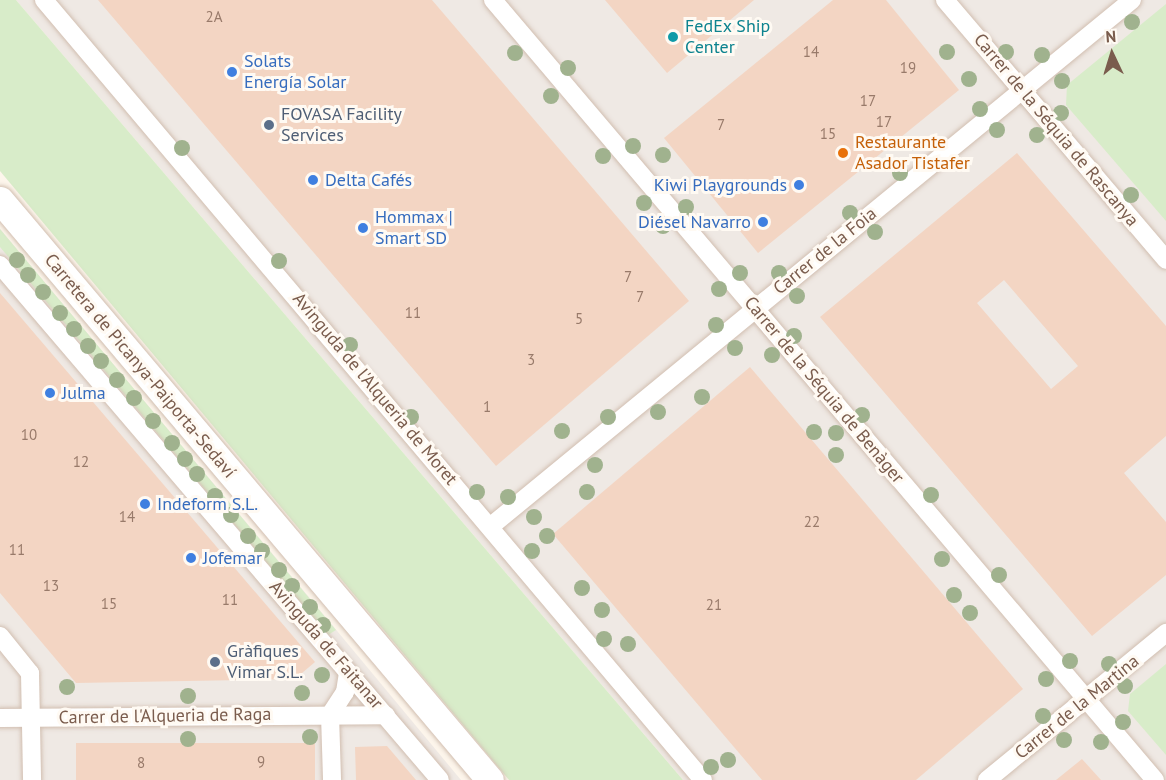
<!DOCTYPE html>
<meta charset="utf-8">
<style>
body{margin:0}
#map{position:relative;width:1166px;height:780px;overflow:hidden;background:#fdf6ec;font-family:"PT Sans",sans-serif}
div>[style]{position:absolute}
.industrial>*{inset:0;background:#efe9e4}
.green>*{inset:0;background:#d8ecc9}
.building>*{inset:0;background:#f3d5c3;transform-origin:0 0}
.roads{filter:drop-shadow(0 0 2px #d1beb0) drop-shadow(0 0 2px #d1beb0)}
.minor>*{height:18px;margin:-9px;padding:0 9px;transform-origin:9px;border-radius:9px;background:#fff}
.secondary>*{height:27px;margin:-13.5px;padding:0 13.5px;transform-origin:13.5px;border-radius:13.5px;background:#fff}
.trees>*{width:16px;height:16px;margin:-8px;border-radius:50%;background:#a0b28e}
.dots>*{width:16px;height:16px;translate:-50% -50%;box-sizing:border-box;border:3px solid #fffaf3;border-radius:50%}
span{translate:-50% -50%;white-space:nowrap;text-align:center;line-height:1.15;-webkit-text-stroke:6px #fffaf3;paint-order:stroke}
.number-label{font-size:15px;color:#987a6a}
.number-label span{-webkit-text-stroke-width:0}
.culture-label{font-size:18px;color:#0d838f}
.left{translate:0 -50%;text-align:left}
.shop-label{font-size:18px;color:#366cbe}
.right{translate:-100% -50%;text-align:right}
.service-label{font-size:18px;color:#4e5e75}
.street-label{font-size:18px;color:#7a5c4d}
.food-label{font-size:18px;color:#c56008}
.north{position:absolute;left:1082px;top:24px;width:60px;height:60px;-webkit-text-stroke:4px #fffaf3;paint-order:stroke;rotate:356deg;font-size:16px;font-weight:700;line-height:24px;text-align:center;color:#7a5c4d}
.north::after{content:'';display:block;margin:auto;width:21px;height:27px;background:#7a5c4d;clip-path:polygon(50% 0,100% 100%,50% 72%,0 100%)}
</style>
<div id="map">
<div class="industrial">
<i style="clip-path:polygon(16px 0,1166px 0,1166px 780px,683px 780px)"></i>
<i style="clip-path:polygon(0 229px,313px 602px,461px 780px,0 780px)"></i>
</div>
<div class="green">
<i style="clip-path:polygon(0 0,16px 0,683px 780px,509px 780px,0 171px)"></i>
<i style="clip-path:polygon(1166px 4px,1166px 221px,1066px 105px,1067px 85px)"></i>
<i style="clip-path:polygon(0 229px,336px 630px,328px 635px,0 247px)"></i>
<i style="clip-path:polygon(1166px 664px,1166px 755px,1128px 711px,1130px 694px)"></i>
</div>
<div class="building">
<i style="clip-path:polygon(98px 0,432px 0,689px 301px,496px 466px)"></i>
<i style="clip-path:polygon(605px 0,754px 0,667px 73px)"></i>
<i style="clip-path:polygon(833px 0,886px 0,959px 90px,758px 253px,664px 138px)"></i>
<i style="clip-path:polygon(evenodd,1017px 153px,1166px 326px,1166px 436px,1124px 473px,1166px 522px,1166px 575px,1092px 636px,820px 317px,1017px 153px,1004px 280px,1078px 366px,1051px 389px,977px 303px,1004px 280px)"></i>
<i style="clip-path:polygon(0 293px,315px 662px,295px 679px,76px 683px,0 593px)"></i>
<i style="clip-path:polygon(750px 367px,1023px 689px,916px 780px,762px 780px,553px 534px)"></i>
<i style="left:315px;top:743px;width:37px;height:239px;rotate:90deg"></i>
<i style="clip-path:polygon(387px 746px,416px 780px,356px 780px,355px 747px)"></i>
<i style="clip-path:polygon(1082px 759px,1101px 780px,1056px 780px)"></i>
</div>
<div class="roads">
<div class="minor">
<i style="left:44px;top:0;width:1021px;rotate:49.81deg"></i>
<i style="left:493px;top:0;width:1023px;rotate:49.68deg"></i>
<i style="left:945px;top:0;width:341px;rotate:49.6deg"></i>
<i style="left:0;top:265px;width:677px;rotate:49.49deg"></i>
<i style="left:491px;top:526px;width:829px;rotate:-39.37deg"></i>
<i style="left:0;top:636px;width:48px;rotate:51deg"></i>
<i style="left:30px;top:673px;width:107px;rotate:88.9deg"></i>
<i style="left:330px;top:715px;width:65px;rotate:88.2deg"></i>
<i style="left:330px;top:715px;width:27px;rotate:-57deg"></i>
<i style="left:345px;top:692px;width:20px;rotate:-81deg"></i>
<i style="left:0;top:718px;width:386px;rotate:-0.4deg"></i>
<i style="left:987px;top:780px;width:232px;rotate:-39.4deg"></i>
</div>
<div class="secondary">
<i style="left:0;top:200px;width:759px;rotate:49.81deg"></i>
</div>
</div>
<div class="trees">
<i style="left:1132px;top:22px"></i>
<i style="left:947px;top:52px"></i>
<i style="left:1006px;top:52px"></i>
<i style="left:515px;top:53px"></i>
<i style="left:1042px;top:55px"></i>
<i style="left:568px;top:68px"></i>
<i style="left:969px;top:79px"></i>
<i style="left:1062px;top:81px"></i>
<i style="left:551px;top:96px"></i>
<i style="left:980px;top:109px"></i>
<i style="left:1061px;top:113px"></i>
<i style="left:997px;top:130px"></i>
<i style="left:1037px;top:135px"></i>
<i style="left:633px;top:146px"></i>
<i style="left:182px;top:148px"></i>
<i style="left:663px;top:155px"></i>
<i style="left:603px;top:156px"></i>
<i style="left:900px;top:173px"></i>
<i style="left:1131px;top:195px"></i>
<i style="left:644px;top:203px"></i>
<i style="left:686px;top:207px"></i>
<i style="left:850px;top:213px"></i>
<i style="left:663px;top:226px"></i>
<i style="left:875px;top:232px"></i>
<i style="left:17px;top:260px"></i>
<i style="left:279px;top:261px"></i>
<i style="left:740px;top:273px"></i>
<i style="left:779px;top:273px"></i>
<i style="left:28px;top:275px"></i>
<i style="left:719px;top:289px"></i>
<i style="left:43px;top:292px"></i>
<i style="left:797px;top:296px"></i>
<i style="left:60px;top:313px"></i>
<i style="left:716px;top:325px"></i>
<i style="left:74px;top:329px"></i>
<i style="left:794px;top:336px"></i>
<i style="left:350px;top:345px"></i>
<i style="left:88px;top:346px"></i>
<i style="left:735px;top:348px"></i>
<i style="left:772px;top:355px"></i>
<i style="left:101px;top:361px"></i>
<i style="left:117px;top:380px"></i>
<i style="left:702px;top:397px"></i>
<i style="left:134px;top:398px"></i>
<i style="left:658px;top:412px"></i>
<i style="left:862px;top:415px"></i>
<i style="left:411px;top:417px"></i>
<i style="left:608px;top:417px"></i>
<i style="left:153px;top:421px"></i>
<i style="left:562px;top:431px"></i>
<i style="left:814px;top:432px"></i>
<i style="left:836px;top:433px"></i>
<i style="left:172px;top:443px"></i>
<i style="left:836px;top:455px"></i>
<i style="left:185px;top:459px"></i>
<i style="left:595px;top:465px"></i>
<i style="left:197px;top:474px"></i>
<i style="left:477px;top:492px"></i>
<i style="left:587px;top:492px"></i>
<i style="left:931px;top:495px"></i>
<i style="left:215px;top:496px"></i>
<i style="left:508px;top:497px"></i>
<i style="left:231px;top:515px"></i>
<i style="left:534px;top:517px"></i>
<i style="left:248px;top:536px"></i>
<i style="left:547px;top:536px"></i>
<i style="left:262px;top:551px"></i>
<i style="left:532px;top:551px"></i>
<i style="left:942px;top:559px"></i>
<i style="left:279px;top:570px"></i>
<i style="left:999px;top:575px"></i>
<i style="left:292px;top:586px"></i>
<i style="left:582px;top:588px"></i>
<i style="left:954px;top:595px"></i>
<i style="left:310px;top:607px"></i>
<i style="left:602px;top:610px"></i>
<i style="left:970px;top:613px"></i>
<i style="left:323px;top:625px"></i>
<i style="left:604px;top:639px"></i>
<i style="left:628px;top:644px"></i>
<i style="left:1070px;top:661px"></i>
<i style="left:1109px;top:664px"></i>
<i style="left:322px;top:675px"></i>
<i style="left:1046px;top:679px"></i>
<i style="left:1125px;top:686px"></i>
<i style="left:67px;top:687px"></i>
<i style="left:302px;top:693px"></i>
<i style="left:188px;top:696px"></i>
<i style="left:1043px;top:716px"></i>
<i style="left:1123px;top:722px"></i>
<i style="left:310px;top:737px"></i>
<i style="left:188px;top:739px"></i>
<i style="left:1064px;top:740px"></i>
<i style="left:1101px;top:742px"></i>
<i style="left:728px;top:760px"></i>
<i style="left:711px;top:767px"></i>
</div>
<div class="dots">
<i style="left:673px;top:37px;background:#0f9aa8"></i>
<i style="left:232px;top:72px;background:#3f7fe0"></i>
<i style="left:269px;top:125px;background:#5c6f8a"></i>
<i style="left:843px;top:153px;background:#e8710a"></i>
<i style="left:313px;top:180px;background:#3f7fe0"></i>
<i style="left:799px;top:185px;background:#3f7fe0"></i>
<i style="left:763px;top:222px;background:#3f7fe0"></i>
<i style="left:363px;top:228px;background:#3f7fe0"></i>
<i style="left:50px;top:393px;background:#3f7fe0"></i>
<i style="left:145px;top:504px;background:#3f7fe0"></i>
<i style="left:191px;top:558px;background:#3f7fe0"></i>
<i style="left:215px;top:662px;background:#5c6f8a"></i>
</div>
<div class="number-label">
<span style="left:214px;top:17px">2A</span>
<span style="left:811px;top:52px">14</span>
<span style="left:908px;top:68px">19</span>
<span style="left:868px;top:101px">17</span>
<span style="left:884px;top:122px">17</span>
<span style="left:721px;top:125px">7</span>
<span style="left:828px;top:134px">15</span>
<span style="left:628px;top:277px">7</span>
<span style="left:640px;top:297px">7</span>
<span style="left:413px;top:313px">11</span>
<span style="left:579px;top:319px">5</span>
<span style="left:531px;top:360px">3</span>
<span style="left:487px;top:407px">1</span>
<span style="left:29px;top:435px">10</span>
<span style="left:81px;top:462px">12</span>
<span style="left:127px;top:517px">14</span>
<span style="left:812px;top:522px">22</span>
<span style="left:17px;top:550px">11</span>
<span style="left:51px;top:586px">13</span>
<span style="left:230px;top:600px">11</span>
<span style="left:109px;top:604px">15</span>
<span style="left:714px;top:605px">21</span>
<span style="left:261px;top:762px">9</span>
<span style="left:141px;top:763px">8</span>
</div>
<div class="culture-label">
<span class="left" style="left:685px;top:37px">FedEx Ship<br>Center</span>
</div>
<div class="shop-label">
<span class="left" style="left:244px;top:72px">Solats<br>Energía Solar</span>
<span class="left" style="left:325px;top:180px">Delta Cafés</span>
<span class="right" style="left:787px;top:185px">Kiwi Playgrounds</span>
<span class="left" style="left:375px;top:228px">Hommax |<br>Smart SD</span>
<span class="right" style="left:751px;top:222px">Diésel Navarro</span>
<span class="left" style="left:62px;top:393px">Julma</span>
<span class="left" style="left:157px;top:504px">Indeform S.L.</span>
<span class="left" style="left:203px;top:558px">Jofemar</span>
</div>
<div class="service-label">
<span class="left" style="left:281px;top:125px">FOVASA Facility<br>Services</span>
<span class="left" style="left:227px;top:662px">Gràfiques<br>Vimar S.L.</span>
</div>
<div class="street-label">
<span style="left:1056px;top:130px;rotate:50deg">Carrer de la Séquia de Rascanya</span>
<span style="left:825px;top:251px;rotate:-39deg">Carrer de la Foia</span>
<span style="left:140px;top:366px;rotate:50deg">Carretera de Picanya-Paiporta-Sedaví</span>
<span style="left:375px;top:389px;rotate:50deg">Avinguda de l'Alqueria de Moret</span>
<span style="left:824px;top:390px;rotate:50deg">Carrer de la Séquia de Benàger</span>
<span style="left:326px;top:645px;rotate:49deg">Avinguda de Faitanar</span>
<span style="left:1077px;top:707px;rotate:-39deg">Carrer de la Martina</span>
<span style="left:165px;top:716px;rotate:-1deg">Carrer de l'Alqueria de Raga</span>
</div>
<div class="food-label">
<span class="left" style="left:855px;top:153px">Restaurante<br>Asador Tistafer</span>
</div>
<div class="north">N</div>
</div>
